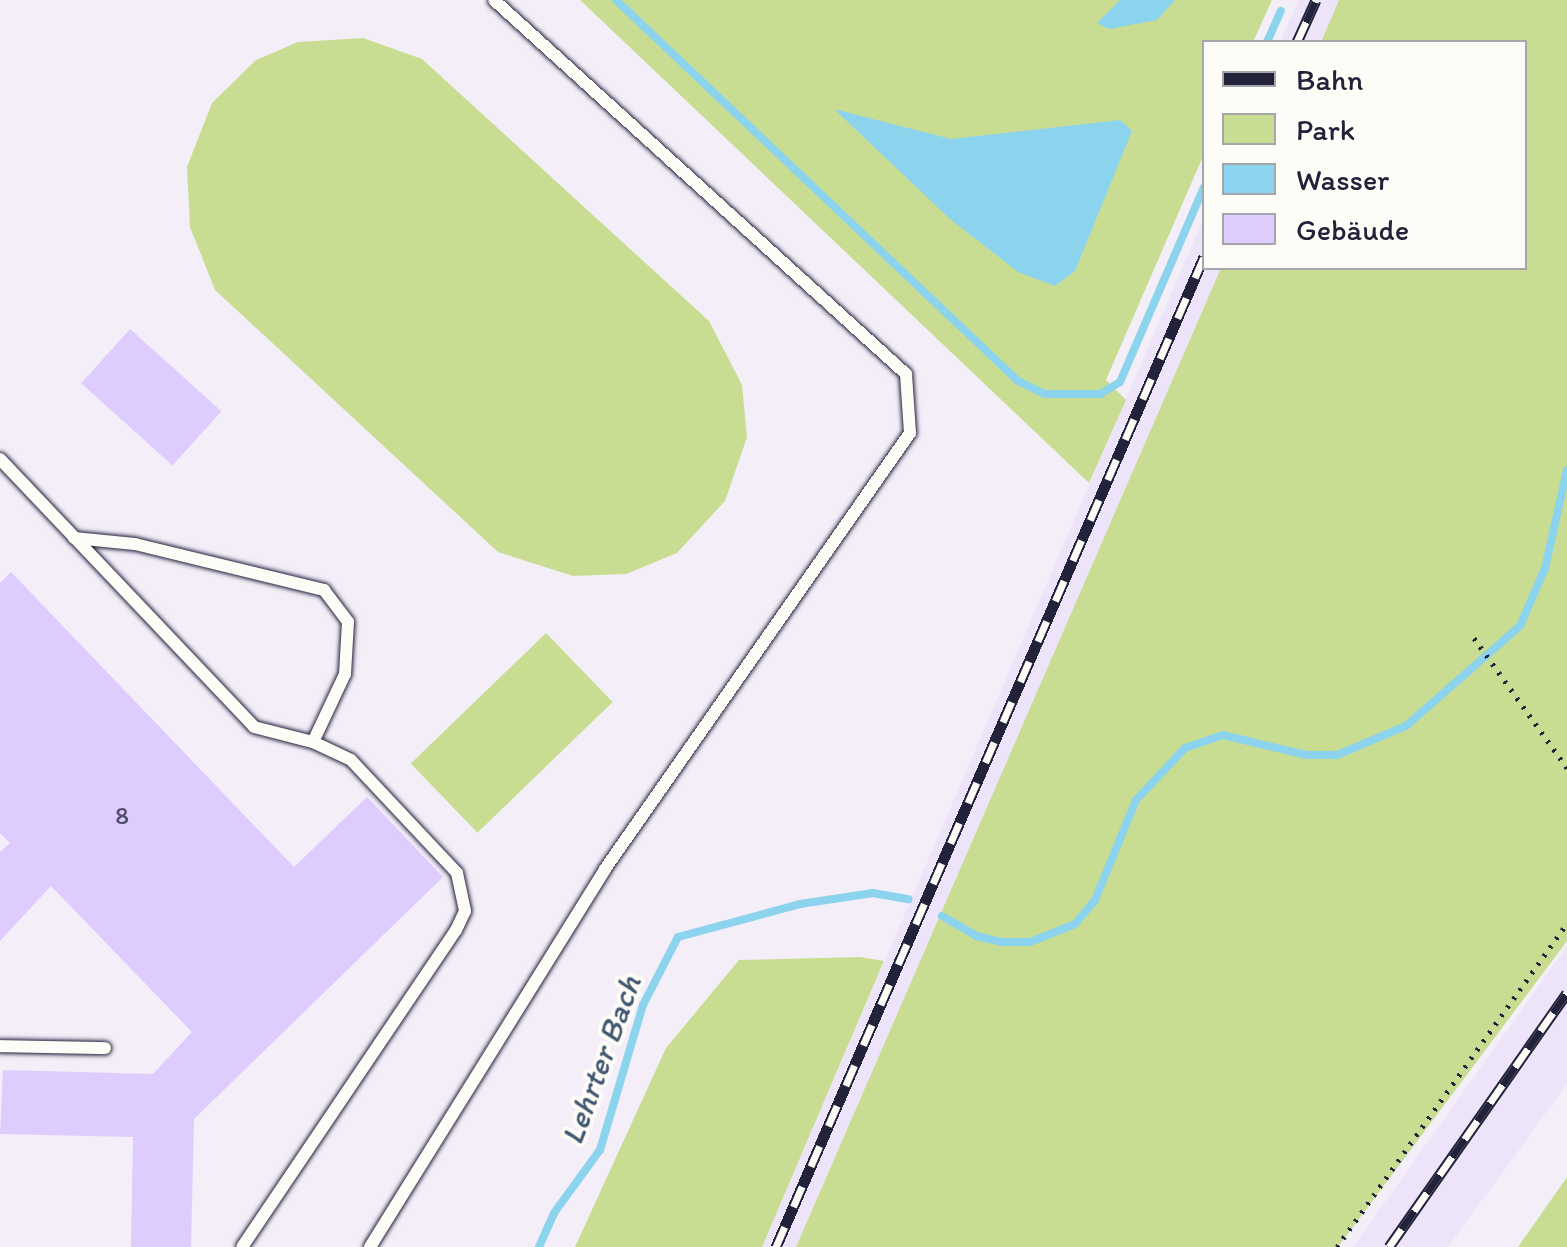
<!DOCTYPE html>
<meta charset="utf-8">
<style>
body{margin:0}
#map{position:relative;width:1567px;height:1247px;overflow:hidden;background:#f4eef9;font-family:Itim,sans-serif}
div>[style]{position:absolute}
.built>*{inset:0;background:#eee4fa}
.green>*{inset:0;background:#c9dd92;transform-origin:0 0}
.water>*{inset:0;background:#8cd3ee}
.stream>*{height:8px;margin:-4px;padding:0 4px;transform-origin:4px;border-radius:4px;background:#8cd3ee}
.building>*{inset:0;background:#dfccfe;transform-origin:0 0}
.path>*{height:5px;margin-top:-2.5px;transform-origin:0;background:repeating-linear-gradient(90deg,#22223b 0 2.5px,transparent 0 10.5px)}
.roads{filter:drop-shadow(0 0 2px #22223b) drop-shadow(0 0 2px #22223b)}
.service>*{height:12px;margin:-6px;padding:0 6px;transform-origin:6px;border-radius:6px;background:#fdfcf7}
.rail>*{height:11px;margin-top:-5.5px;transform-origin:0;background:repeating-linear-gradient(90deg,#fdfcf7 0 22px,#22223b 0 44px);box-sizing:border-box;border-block:2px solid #22223b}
span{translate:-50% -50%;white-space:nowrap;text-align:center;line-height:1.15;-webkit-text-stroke:8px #fdfcf7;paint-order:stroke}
.number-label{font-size:25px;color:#514c6c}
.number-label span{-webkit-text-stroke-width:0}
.water-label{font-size:32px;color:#425771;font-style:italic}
.legend{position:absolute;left:1202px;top:40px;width:325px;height:230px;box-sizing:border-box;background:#fdfcf7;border:2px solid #a5a5ac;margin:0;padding:12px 18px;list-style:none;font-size:30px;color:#22223b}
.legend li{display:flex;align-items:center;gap:20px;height:50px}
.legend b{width:50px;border:2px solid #a5a5ac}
</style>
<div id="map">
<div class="built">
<i style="clip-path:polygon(1298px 0,1339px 0,1321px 42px,1280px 42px)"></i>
<i style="clip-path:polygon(1204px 217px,1204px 268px,1221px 268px,796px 1247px,762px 1247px)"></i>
<i style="clip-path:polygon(1567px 946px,1567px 1084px,1448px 1247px,1353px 1247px)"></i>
</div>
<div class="green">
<i style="clip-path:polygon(580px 0,1272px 0,1253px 42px,1204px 42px,1204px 154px,1106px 380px,1126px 400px,1089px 483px)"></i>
<i style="clip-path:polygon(1339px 0,1567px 0,1567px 941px,1338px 1247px,796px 1247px,1221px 268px,1524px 268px,1524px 42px,1321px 42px)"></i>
<i style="clip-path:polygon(363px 38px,422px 59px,709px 321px,742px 385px,747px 437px,725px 501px,677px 553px,626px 574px,573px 576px,498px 552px,215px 290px,190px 227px,187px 167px,212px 103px,256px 60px,298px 42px)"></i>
<i style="left:546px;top:633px;width:96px;height:188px;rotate:46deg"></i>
<i style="clip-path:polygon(860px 957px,884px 961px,762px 1247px,575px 1247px,666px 1048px,739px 960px)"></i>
<i style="clip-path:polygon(1567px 1177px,1567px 1247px,1518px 1247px)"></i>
</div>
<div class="water">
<i style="clip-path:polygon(1120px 0,1175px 0,1157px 20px,1109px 29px,1097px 23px)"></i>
<i style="clip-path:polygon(834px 109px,951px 139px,1120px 120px,1132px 131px,1075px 271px,1055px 286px,1018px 272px,950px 219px)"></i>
</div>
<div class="stream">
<i style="left:616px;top:0;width:554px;rotate:43.46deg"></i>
<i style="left:1018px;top:381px;width:30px;rotate:26deg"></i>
<i style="left:1045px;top:394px;width:55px"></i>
<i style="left:1100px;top:394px;width:23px;rotate:-31deg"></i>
<i style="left:1120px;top:382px;width:212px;rotate:-66.7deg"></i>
<i style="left:1267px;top:42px;width:34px;rotate:-66deg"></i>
<i style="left:942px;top:916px;width:39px;rotate:30deg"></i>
<i style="left:976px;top:936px;width:28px;rotate:13deg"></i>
<i style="left:1003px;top:942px;width:27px"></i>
<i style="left:1030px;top:942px;width:48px;rotate:-21.8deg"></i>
<i style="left:1075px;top:924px;width:31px;rotate:-50deg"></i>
<i style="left:1095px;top:900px;width:108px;rotate:-67.7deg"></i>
<i style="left:1136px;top:800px;width:71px;rotate:-46.7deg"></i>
<i style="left:1185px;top:748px;width:40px;rotate:-18.9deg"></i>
<i style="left:1223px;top:735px;width:85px;rotate:13.5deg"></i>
<i style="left:1306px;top:755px;width:31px"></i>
<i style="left:1337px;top:755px;width:75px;rotate:-22.8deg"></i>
<i style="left:1406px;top:726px;width:152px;rotate:-41.3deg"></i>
<i style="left:1520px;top:626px;width:63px;rotate:-66.7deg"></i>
<i style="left:1545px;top:568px;width:100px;rotate:-77.3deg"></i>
<i style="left:539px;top:1247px;width:37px;rotate:-66deg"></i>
<i style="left:554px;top:1213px;width:78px;rotate:-53.9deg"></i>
<i style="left:600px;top:1150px;width:151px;rotate:-73.5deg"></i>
<i style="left:643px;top:1005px;width:76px;rotate:-62.8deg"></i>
<i style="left:678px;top:937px;width:126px;rotate:-15.1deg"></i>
<i style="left:800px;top:904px;width:74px;rotate:-8.6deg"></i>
<i style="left:873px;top:893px;width:36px;rotate:10deg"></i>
</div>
<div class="building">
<i style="left:130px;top:329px;width:123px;height:73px;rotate:42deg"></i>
<i style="clip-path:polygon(11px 572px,294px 867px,367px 797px,443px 877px,194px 1119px,191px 1247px,131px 1247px,133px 1137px,0 1134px,3px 1070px,153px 1074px,192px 1032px,51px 886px,0 941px,0 852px,10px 843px,0 833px,0 583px)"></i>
</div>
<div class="path">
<i style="left:1474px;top:638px;width:160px;rotate:54.4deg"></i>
<i style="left:1337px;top:1247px;width:397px;rotate:-54.6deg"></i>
</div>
<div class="roads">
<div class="service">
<i style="left:0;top:459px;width:369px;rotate:46.5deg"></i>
<i style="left:254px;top:727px;width:61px;rotate:14.3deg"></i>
<i style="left:313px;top:742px;width:42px;rotate:25.3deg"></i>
<i style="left:351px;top:760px;width:155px;rotate:46.8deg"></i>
<i style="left:457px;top:873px;width:39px;rotate:78deg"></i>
<i style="left:465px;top:911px;width:21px;rotate:115deg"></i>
<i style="left:456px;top:930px;width:382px;rotate:124deg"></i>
<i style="left:74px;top:538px;width:61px;rotate:5.6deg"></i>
<i style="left:135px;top:544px;width:195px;rotate:13.7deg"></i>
<i style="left:324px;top:590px;width:40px;rotate:53deg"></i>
<i style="left:348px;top:622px;width:52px;rotate:93.3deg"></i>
<i style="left:345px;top:674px;width:75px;rotate:115.2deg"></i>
<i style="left:0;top:1046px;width:105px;rotate:1.1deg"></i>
<i style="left:370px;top:1247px;width:445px;rotate:-58.1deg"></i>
<i style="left:605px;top:869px;width:532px;rotate:-55.03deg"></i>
<i style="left:910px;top:433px;width:59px;rotate:-93.9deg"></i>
<i style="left:906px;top:374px;width:556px;rotate:-137.77deg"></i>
</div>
</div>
<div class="rail">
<i style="left:1297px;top:42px;width:46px;rotate:-65.7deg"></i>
<i style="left:776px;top:1247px;width:1079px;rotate:-66.62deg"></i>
<i style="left:1389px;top:1247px;width:310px;rotate:-55deg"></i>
</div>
<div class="number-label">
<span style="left:122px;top:815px">8</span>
</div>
<div class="water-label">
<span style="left:601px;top:1060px;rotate:-70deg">Lehrter Bach</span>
</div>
<ul class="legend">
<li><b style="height:12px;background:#22223b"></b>Bahn</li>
<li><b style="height:28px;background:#c9dd92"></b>Park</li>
<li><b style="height:28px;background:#8cd3ee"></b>Wasser</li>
<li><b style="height:28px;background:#dfccfe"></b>Gebäude</li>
</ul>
</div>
